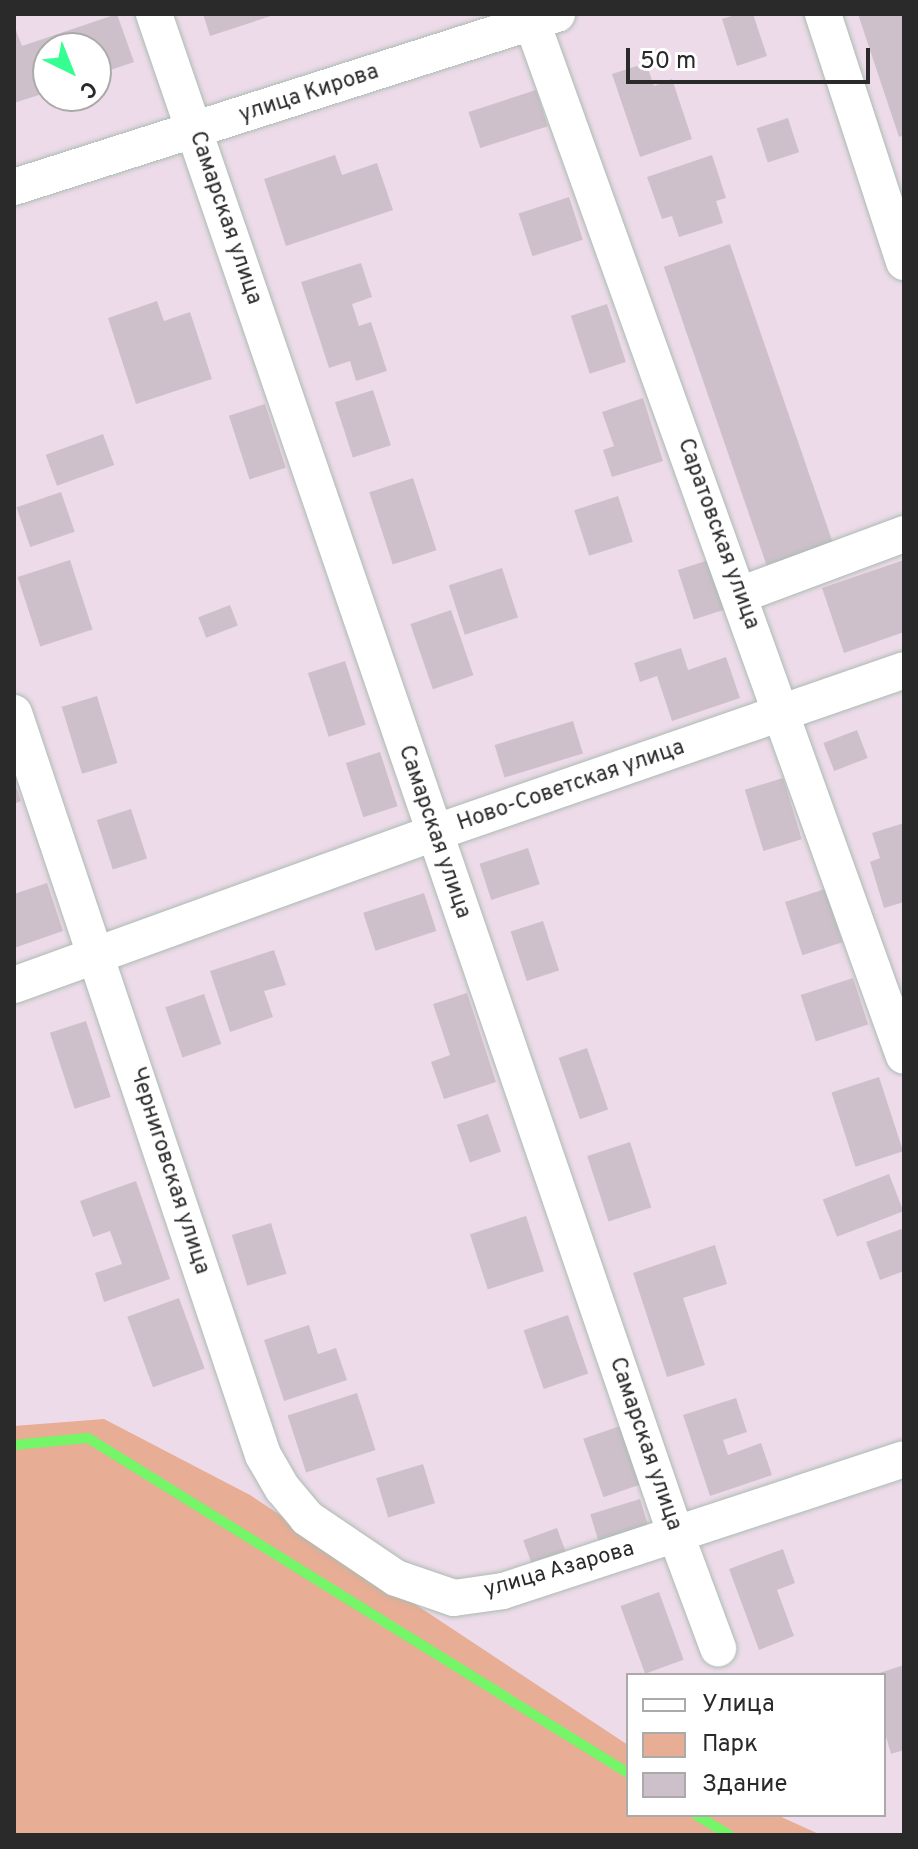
<!DOCTYPE html>
<meta charset="utf-8">
<style>
body{margin:0}
#map{position:relative;width:918px;height:1849px;overflow:hidden;background:#eddbe9;font-family:Overpass,sans-serif}
div>[style]{position:absolute}
.green>*{inset:0;background:#e7ad95}
.stream>*{height:10px;margin:-5px;padding:0 5px;transform-origin:5px;border-radius:5px;background:#75f568}
.building>*{inset:0;background:#cec0cb;transform-origin:0 0}
.roads{filter:drop-shadow(0 0 2px #abbbb2) drop-shadow(0 0 2px #abbbb2)}
.minor>*{height:36px;margin:-18px;padding:0 18px;transform-origin:18px;border-radius:18px;background:#fff}
span{translate:-50% -50%;white-space:nowrap;text-align:center;line-height:1.15;-webkit-text-stroke:6px #fff;paint-order:stroke}
.street-label{font-size:22px;color:#2a2a2a}
.frame{position:absolute;inset:0;border:16px solid #2a2a2a;pointer-events:none}
.legend{position:absolute;left:626px;top:1673px;width:260px;height:144px;box-sizing:border-box;background:#fff;border:2px solid #aaa;margin:0;padding:10px 14px;list-style:none;font-size:24px;color:#2a2a2a}
.legend li{display:flex;align-items:center;gap:16px;height:40px}
.legend b{width:40px;border:2px solid #aaa}
.north{position:absolute;left:32px;top:32px;width:80px;height:80px;box-sizing:border-box;background:#fff;border:2px solid #aaa;border-radius:50%;rotate:137deg;font-size:22px;font-weight:700;line-height:32px;text-align:center;color:#2a2a2a}
.north::after{content:'';display:block;margin:auto;width:28px;height:36px;background:#36ff92;clip-path:polygon(50% 0,100% 100%,50% 72%,0 100%)}
.scale{position:absolute;left:626px;top:48px;width:244px;height:36px;box-sizing:border-box;border:4px solid #2a2a2a;border-top:0;padding-left:10px;font-size:24px;line-height:28px;white-space:nowrap;color:#2a2a2a;-webkit-text-stroke:6px #fff;paint-order:stroke}
</style>
<div id="map">
<div class="green">
<i style="clip-path:polygon(104px 1419px,250px 1495px,628px 1745px,628px 1815px,777px 1815px,821px 1835px,14px 1835px,14px 1426px)"></i>
</div>
<div class="stream">
<i style="left:14px;top:1445px;width:74px;rotate:-5.4deg"></i>
<i style="left:88px;top:1438px;width:635px;rotate:31.81deg"></i>
<i style="left:696px;top:1815px;width:39px;rotate:31deg"></i>
</div>
<div class="building">
<i style="clip-path:polygon(117px 14px,134px 62px,96px 75px,96px 48px,48px 48px,48px 92px,14px 103px,14px 25px,22px 46px)"></i>
<i style="clip-path:polygon(203px 14px,274px 14px,274px 15px,210px 36px)"></i>
<i style="clip-path:polygon(738px 14px,753px 14px,767px 56px,737px 66px,722px 19px)"></i>
<i style="clip-path:polygon(858px 14px,904px 14px,904px 135px,899px 137px)"></i>
<i style="clip-path:polygon(646px 63px,654px 86px,672px 79px,692px 139px,640px 157px,612px 74px)"></i>
<i style="left:536px;top:90px;width:38px;height:71px;rotate:72deg"></i>
<i style="left:788px;top:118px;width:36px;height:33px;rotate:72deg"></i>
<i style="clip-path:polygon(335px 155px,342px 175px,377px 163px,393px 210px,286px 246px,264px 179px)"></i>
<i style="clip-path:polygon(712px 155px,726px 198px,716px 201px,723px 223px,679px 237px,672px 216px,662px 219px,647px 177px)"></i>
<i style="left:569px;top:197px;width:45px;height:53px;rotate:72deg"></i>
<i style="left:730px;top:244px;width:316px;height:70px;rotate:71deg"></i>
<i style="clip-path:polygon(361px 263px,372px 297px,352px 304px,359px 326px,371px 322px,387px 371px,356px 381px,350px 361px,329px 368px,301px 282px)"></i>
<i style="clip-path:polygon(157px 301px,164px 321px,190px 312px,212px 379px,136px 404px,108px 318px)"></i>
<i style="left:607px;top:304px;width:61px;height:38px;rotate:72deg"></i>
<i style="left:373px;top:390px;width:58px;height:40px;rotate:72deg"></i>
<i style="clip-path:polygon(643px 398px,663px 461px,612px 477px,603px 450px,614px 446px,602px 412px)"></i>
<i style="left:265px;top:404px;width:67px;height:38px;rotate:72deg"></i>
<i style="left:103px;top:434px;width:33px;height:61px;rotate:70deg"></i>
<i style="left:413px;top:478px;width:76px;height:46px;rotate:72deg"></i>
<i style="left:61px;top:492px;width:42px;height:47px;rotate:71deg"></i>
<i style="left:618px;top:496px;width:48px;height:46px;rotate:72deg"></i>
<i style="left:712px;top:559px;width:52px;height:36px;rotate:72deg"></i>
<i style="left:70px;top:560px;width:73px;height:55px;rotate:72deg"></i>
<i style="clip-path:polygon(904px 560px,904px 632px,844px 653px,822px 588px)"></i>
<i style="left:502px;top:568px;width:52px;height:56px;rotate:72deg"></i>
<i style="left:230px;top:605px;width:22px;height:34px;rotate:69deg"></i>
<i style="left:451px;top:610px;width:69px;height:43px;rotate:71deg"></i>
<i style="clip-path:polygon(681px 648px,688px 670px,726px 657px,740px 698px,672px 721px,657px 676px,640px 682px,634px 663px)"></i>
<i style="left:345px;top:661px;width:67px;height:39px;rotate:72deg"></i>
<i style="left:97px;top:696px;width:70px;height:37px;rotate:73deg"></i>
<i style="left:573px;top:721px;width:34px;height:82px;rotate:73deg"></i>
<i style="left:857px;top:730px;width:30px;height:36px;rotate:69deg"></i>
<i style="left:380px;top:752px;width:57px;height:36px;rotate:72deg"></i>
<i style="left:783px;top:778px;width:64px;height:40px;rotate:73deg"></i>
<i style="clip-path:polygon(14px 781px,21px 801px,14px 804px)"></i>
<i style="left:131px;top:809px;width:52px;height:36px;rotate:72deg"></i>
<i style="clip-path:polygon(904px 823px,904px 902px,884px 908px,870px 862px,880px 858px,872px 833px)"></i>
<i style="left:528px;top:848px;width:38px;height:51px;rotate:72deg"></i>
<i style="clip-path:polygon(47px 883px,63px 931px,14px 948px,14px 894px)"></i>
<i style="left:825px;top:889px;width:56px;height:42px;rotate:72deg"></i>
<i style="left:424px;top:893px;width:40px;height:64px;rotate:72deg"></i>
<i style="left:543px;top:921px;width:52px;height:34px;rotate:72deg"></i>
<i style="clip-path:polygon(274px 950px,286px 985px,264px 991px,273px 1017px,230px 1032px,210px 971px)"></i>
<i style="left:853px;top:978px;width:49px;height:55px;rotate:72deg"></i>
<i style="clip-path:polygon(467px 993px,496px 1082px,444px 1099px,431px 1062px,450px 1055px,433px 1004px)"></i>
<i style="left:204px;top:994px;width:53px;height:41px;rotate:71deg"></i>
<i style="left:86px;top:1021px;width:80px;height:38px;rotate:72deg"></i>
<i style="left:587px;top:1048px;width:65px;height:30px;rotate:71deg"></i>
<i style="left:879px;top:1077px;width:78px;height:50px;rotate:72deg"></i>
<i style="left:488px;top:1114px;width:40px;height:33px;rotate:71deg"></i>
<i style="left:630px;top:1142px;width:69px;height:45px;rotate:72deg"></i>
<i style="left:889px;top:1174px;width:40px;height:71px;rotate:69deg"></i>
<i style="clip-path:polygon(136px 1181px,170px 1279px,104px 1302px,95px 1273px,122px 1264px,110px 1231px,93px 1237px,80px 1201px)"></i>
<i style="left:526px;top:1216px;width:58px;height:59px;rotate:72deg"></i>
<i style="left:271px;top:1223px;width:53px;height:41px;rotate:73deg"></i>
<i style="clip-path:polygon(904px 1228px,904px 1271px,880px 1280px,866px 1242px)"></i>
<i style="clip-path:polygon(715px 1245px,727px 1284px,683px 1298px,705px 1365px,667px 1377px,633px 1273px)"></i>
<i style="left:179px;top:1298px;width:75px;height:55px;rotate:70deg"></i>
<i style="left:568px;top:1315px;width:62px;height:47px;rotate:71deg"></i>
<i style="clip-path:polygon(309px 1325px,318px 1354px,336px 1348px,347px 1380px,284px 1401px,264px 1340px)"></i>
<i style="left:357px;top:1393px;width:60px;height:73px;rotate:72deg"></i>
<i style="clip-path:polygon(736px 1398px,747px 1432px,723px 1440px,728px 1455px,761px 1443px,772px 1475px,710px 1496px,683px 1415px)"></i>
<i style="left:623px;top:1425px;width:62px;height:42px;rotate:71deg"></i>
<i style="left:423px;top:1464px;width:41px;height:49px;rotate:73deg"></i>
<i style="left:640px;top:1499px;width:34px;height:52px;rotate:73deg"></i>
<i style="left:557px;top:1528px;width:33px;height:36px;rotate:70deg"></i>
<i style="clip-path:polygon(783px 1549px,795px 1583px,777px 1590px,794px 1636px,759px 1650px,729px 1569px)"></i>
<i style="left:659px;top:1592px;width:72px;height:41px;rotate:70deg"></i>
<i style="clip-path:polygon(904px 1665px,904px 1750px,891px 1754px,884px 1730px,884px 1675px,876px 1674px)"></i>
</div>
<div class="roads">
<div class="minor">
<i style="left:154px;top:14px;width:1608px;rotate:71.06deg"></i>
<i style="left:676px;top:1535px;width:121px;rotate:69.6deg"></i>
<i style="left:529px;top:14px;width:1107px;rotate:70.21deg"></i>
<i style="left:823px;top:14px;width:261px;rotate:71.9deg"></i>
<i style="left:14px;top:187px;width:570px;rotate:-17.67deg"></i>
<i style="left:740px;top:595px;width:175px;rotate:-20.4deg"></i>
<i style="left:14px;top:713px;width:783px;rotate:71.45deg"></i>
<i style="left:263px;top:1455px;width:39px;rotate:60deg"></i>
<i style="left:283px;top:1489px;width:38px;rotate:50deg"></i>
<i style="left:307px;top:1518px;width:107px;rotate:34deg"></i>
<i style="left:396px;top:1578px;width:61px;rotate:19deg"></i>
<i style="left:454px;top:1598px;width:49px;rotate:-8.1deg"></i>
<i style="left:503px;top:1591px;width:422px;rotate:-18.2deg"></i>
<i style="left:14px;top:985px;width:447px;rotate:-19.9deg"></i>
<i style="left:434px;top:833px;width:497px;rotate:-19.1deg"></i>
</div>
</div>
<div class="street-label">
<span style="left:309px;top:94px;rotate:-18deg">улица Кирова</span>
<span style="left:225px;top:218px;rotate:71deg">Самарская улица</span>
<span style="left:718px;top:534px;rotate:70deg">Саратовская улица</span>
<span style="left:571px;top:786px;rotate:-19deg">Ново-Советская улица</span>
<span style="left:434px;top:832px;rotate:71deg">Самарская улица</span>
<span style="left:169px;top:1171px;rotate:72deg">Черниговская улица</span>
<span style="left:645px;top:1444px;rotate:71deg">Самарская улица</span>
<span style="left:559px;top:1570px;rotate:-16deg">улица Азарова</span>
</div>
<div class="frame"></div>
<ul class="legend">
<li><b style="height:10px;background:#fff"></b>Улица</li>
<li><b style="height:22px;background:#e7ad95"></b>Парк</li>
<li><b style="height:22px;background:#cec0cb"></b>Здание</li>
</ul>
<div class="north">С</div>
<div class="scale">50 m</div>
</div>
